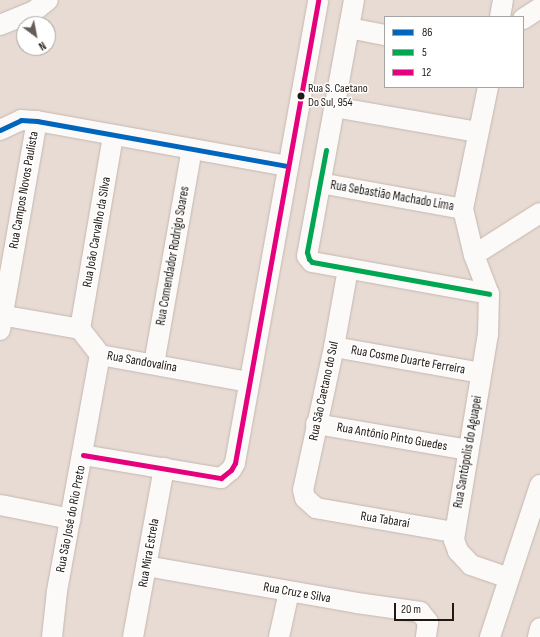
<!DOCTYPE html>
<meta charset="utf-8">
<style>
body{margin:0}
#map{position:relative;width:540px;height:637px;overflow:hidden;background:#e8dbd3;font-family:"Sofia Sans Condensed",sans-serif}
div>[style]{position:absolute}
.roads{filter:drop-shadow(0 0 1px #c3b8b2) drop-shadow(0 0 1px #c3b8b2)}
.minor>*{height:20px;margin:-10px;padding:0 10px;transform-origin:10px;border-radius:10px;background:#fcfaf8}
.bus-1>*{height:5px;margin:-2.5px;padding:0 2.5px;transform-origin:2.5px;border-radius:2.5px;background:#0065bd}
.bus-2>*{height:5px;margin:-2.5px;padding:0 2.5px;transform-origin:2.5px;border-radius:2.5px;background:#00a651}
.bus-3>*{height:5px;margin:-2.5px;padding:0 2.5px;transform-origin:2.5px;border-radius:2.5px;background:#e5007d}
.dots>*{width:11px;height:11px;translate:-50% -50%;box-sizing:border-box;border:2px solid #fff;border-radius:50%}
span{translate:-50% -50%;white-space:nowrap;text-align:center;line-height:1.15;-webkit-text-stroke:3px #fff;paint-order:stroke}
.bus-label{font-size:12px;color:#211914}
.left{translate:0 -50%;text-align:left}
.street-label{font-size:13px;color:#211914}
.legend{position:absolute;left:384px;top:16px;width:140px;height:72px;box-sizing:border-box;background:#fff;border:1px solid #a6a3a1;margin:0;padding:5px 7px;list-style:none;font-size:12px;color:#211914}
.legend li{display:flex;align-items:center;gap:8px;height:20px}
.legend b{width:20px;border:1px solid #a6a3a1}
.north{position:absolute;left:16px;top:16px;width:40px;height:40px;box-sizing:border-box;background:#fff;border:1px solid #a6a3a1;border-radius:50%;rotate:148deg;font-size:11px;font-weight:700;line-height:16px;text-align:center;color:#211914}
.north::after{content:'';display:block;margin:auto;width:14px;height:18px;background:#675d57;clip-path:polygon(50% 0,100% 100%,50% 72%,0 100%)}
.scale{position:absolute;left:394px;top:603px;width:60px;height:18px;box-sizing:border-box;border:2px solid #211914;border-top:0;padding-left:5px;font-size:12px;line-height:14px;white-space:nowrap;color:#211914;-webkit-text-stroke:3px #fff;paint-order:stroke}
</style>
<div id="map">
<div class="roads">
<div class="minor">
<i style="left:354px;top:0;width:260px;rotate:100.4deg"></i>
<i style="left:307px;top:256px;width:8px;rotate:50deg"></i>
<i style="left:312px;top:262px;width:180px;rotate:10.2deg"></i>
<i style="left:500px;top:17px;width:17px;rotate:-80deg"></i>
<i style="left:523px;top:19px;width:20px;rotate:-33deg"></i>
<i style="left:0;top:25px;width:35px;rotate:-22deg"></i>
<i style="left:33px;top:12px;width:19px;rotate:-39deg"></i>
<i style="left:349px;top:28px;width:37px;rotate:11deg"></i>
<i style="left:488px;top:87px;width:125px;rotate:101.6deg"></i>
<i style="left:463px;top:209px;width:47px;rotate:76.6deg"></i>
<i style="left:474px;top:255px;width:42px;rotate:69deg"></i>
<i style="left:489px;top:294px;width:40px;rotate:91.4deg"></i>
<i style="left:488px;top:334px;width:209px;rotate:99.4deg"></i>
<i style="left:454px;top:540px;width:12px;rotate:70deg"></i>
<i style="left:458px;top:551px;width:19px;rotate:47deg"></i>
<i style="left:471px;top:565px;width:40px;rotate:18.9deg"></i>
<i style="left:334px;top:107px;width:145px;rotate:9.9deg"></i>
<i style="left:0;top:130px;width:23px;rotate:-25deg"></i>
<i style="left:21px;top:120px;width:16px;rotate:4deg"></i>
<i style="left:37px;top:121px;width:255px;rotate:10.2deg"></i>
<i style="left:320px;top:183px;width:145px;rotate:10.3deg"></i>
<i style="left:474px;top:255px;width:78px;rotate:-32.5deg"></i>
<i style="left:348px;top:269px;width:79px;rotate:100.2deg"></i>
<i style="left:334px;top:347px;width:146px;rotate:102.2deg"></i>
<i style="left:303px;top:490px;width:8px;rotate:76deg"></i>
<i style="left:305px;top:498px;width:15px;rotate:42deg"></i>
<i style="left:316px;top:508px;width:140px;rotate:9.9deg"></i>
<i style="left:0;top:315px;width:81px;rotate:9.9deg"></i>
<i style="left:80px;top:329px;width:33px;rotate:52deg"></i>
<i style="left:100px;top:355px;width:151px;rotate:10.3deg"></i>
<i style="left:80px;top:329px;width:197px;rotate:-80.3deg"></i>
<i style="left:0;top:330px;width:212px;rotate:-80deg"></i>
<i style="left:334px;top:347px;width:149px;rotate:10deg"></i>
<i style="left:154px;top:364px;width:218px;rotate:-80deg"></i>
<i style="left:316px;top:424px;width:154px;rotate:9.7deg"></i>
<i style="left:83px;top:455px;width:140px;rotate:9.5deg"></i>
<i style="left:221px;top:478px;width:13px;rotate:-39deg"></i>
<i style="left:231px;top:470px;width:8px;rotate:-60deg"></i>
<i style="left:235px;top:463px;width:470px;rotate:-79.8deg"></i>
<i style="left:0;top:505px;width:72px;rotate:11.2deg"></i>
<i style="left:146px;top:566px;width:214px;rotate:9.9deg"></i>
<i style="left:357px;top:603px;width:64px;rotate:8.1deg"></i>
<i style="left:420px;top:612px;width:13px;rotate:51deg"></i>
<i style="left:428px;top:622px;width:15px;rotate:98deg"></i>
<i style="left:52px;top:637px;width:46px;rotate:-83.8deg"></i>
<i style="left:57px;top:591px;width:240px;rotate:-79.7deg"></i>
<i style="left:133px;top:637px;width:172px;rotate:-79.6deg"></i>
<i style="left:279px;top:637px;width:46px;rotate:-77.5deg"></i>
<i style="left:490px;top:637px;width:160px;rotate:-71.8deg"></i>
<i style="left:538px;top:637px;width:9px;rotate:-77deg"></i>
</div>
</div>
<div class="bus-1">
<i style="left:0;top:130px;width:23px;rotate:-25deg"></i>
<i style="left:21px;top:120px;width:16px;rotate:4deg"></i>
<i style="left:37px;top:121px;width:255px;rotate:10.2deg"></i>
</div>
<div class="bus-2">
<i style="left:326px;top:150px;width:104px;rotate:100.6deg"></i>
<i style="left:307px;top:252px;width:7px;rotate:74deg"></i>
<i style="left:309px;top:259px;width:4px;rotate:45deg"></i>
<i style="left:312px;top:262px;width:180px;rotate:10.2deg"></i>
</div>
<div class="bus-3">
<i style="left:83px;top:455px;width:140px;rotate:9.5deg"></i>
<i style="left:221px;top:478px;width:13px;rotate:-39deg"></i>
<i style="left:231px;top:470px;width:8px;rotate:-60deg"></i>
<i style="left:235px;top:463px;width:470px;rotate:-79.8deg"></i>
</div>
<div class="dots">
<i style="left:301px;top:96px;background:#211914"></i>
</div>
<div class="bus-label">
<span class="left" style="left:308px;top:96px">Rua S. Caetano<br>Do Sul, 954</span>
</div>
<div class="street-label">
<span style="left:24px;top:190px;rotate:-80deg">Rua Campos Novos Paulista</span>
<span style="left:392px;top:196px;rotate:10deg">Rua Sebastião Machado Lima</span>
<span style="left:97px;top:232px;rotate:-80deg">Rua João Carvalho da Silva</span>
<span style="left:173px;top:256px;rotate:-80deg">Rua Comendador Rodrigo Soares</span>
<span style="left:408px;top:360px;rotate:10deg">Rua Cosme Duarte Ferreira</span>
<span style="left:142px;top:362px;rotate:10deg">Rua Sandovalina</span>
<span style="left:324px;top:391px;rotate:-78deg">Rua São Caetano do Sul</span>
<span style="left:392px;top:437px;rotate:10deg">Rua Antônio Pinto Guedes</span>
<span style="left:468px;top:452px;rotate:-80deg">Rua Santópolis do Aguapei</span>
<span style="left:71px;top:519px;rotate:-79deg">Rua São José do Rio Preto</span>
<span style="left:385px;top:520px;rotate:9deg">Rua Tabaraí</span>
<span style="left:149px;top:553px;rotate:-80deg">Rua Mira Estrela</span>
<span style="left:297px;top:593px;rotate:10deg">Rua Cruz e Silva</span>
</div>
<ul class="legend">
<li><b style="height:5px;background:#0065bd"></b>86</li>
<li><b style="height:5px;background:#00a651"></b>5</li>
<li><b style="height:5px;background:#e5007d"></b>12</li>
</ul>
<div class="north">N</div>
<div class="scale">20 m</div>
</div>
